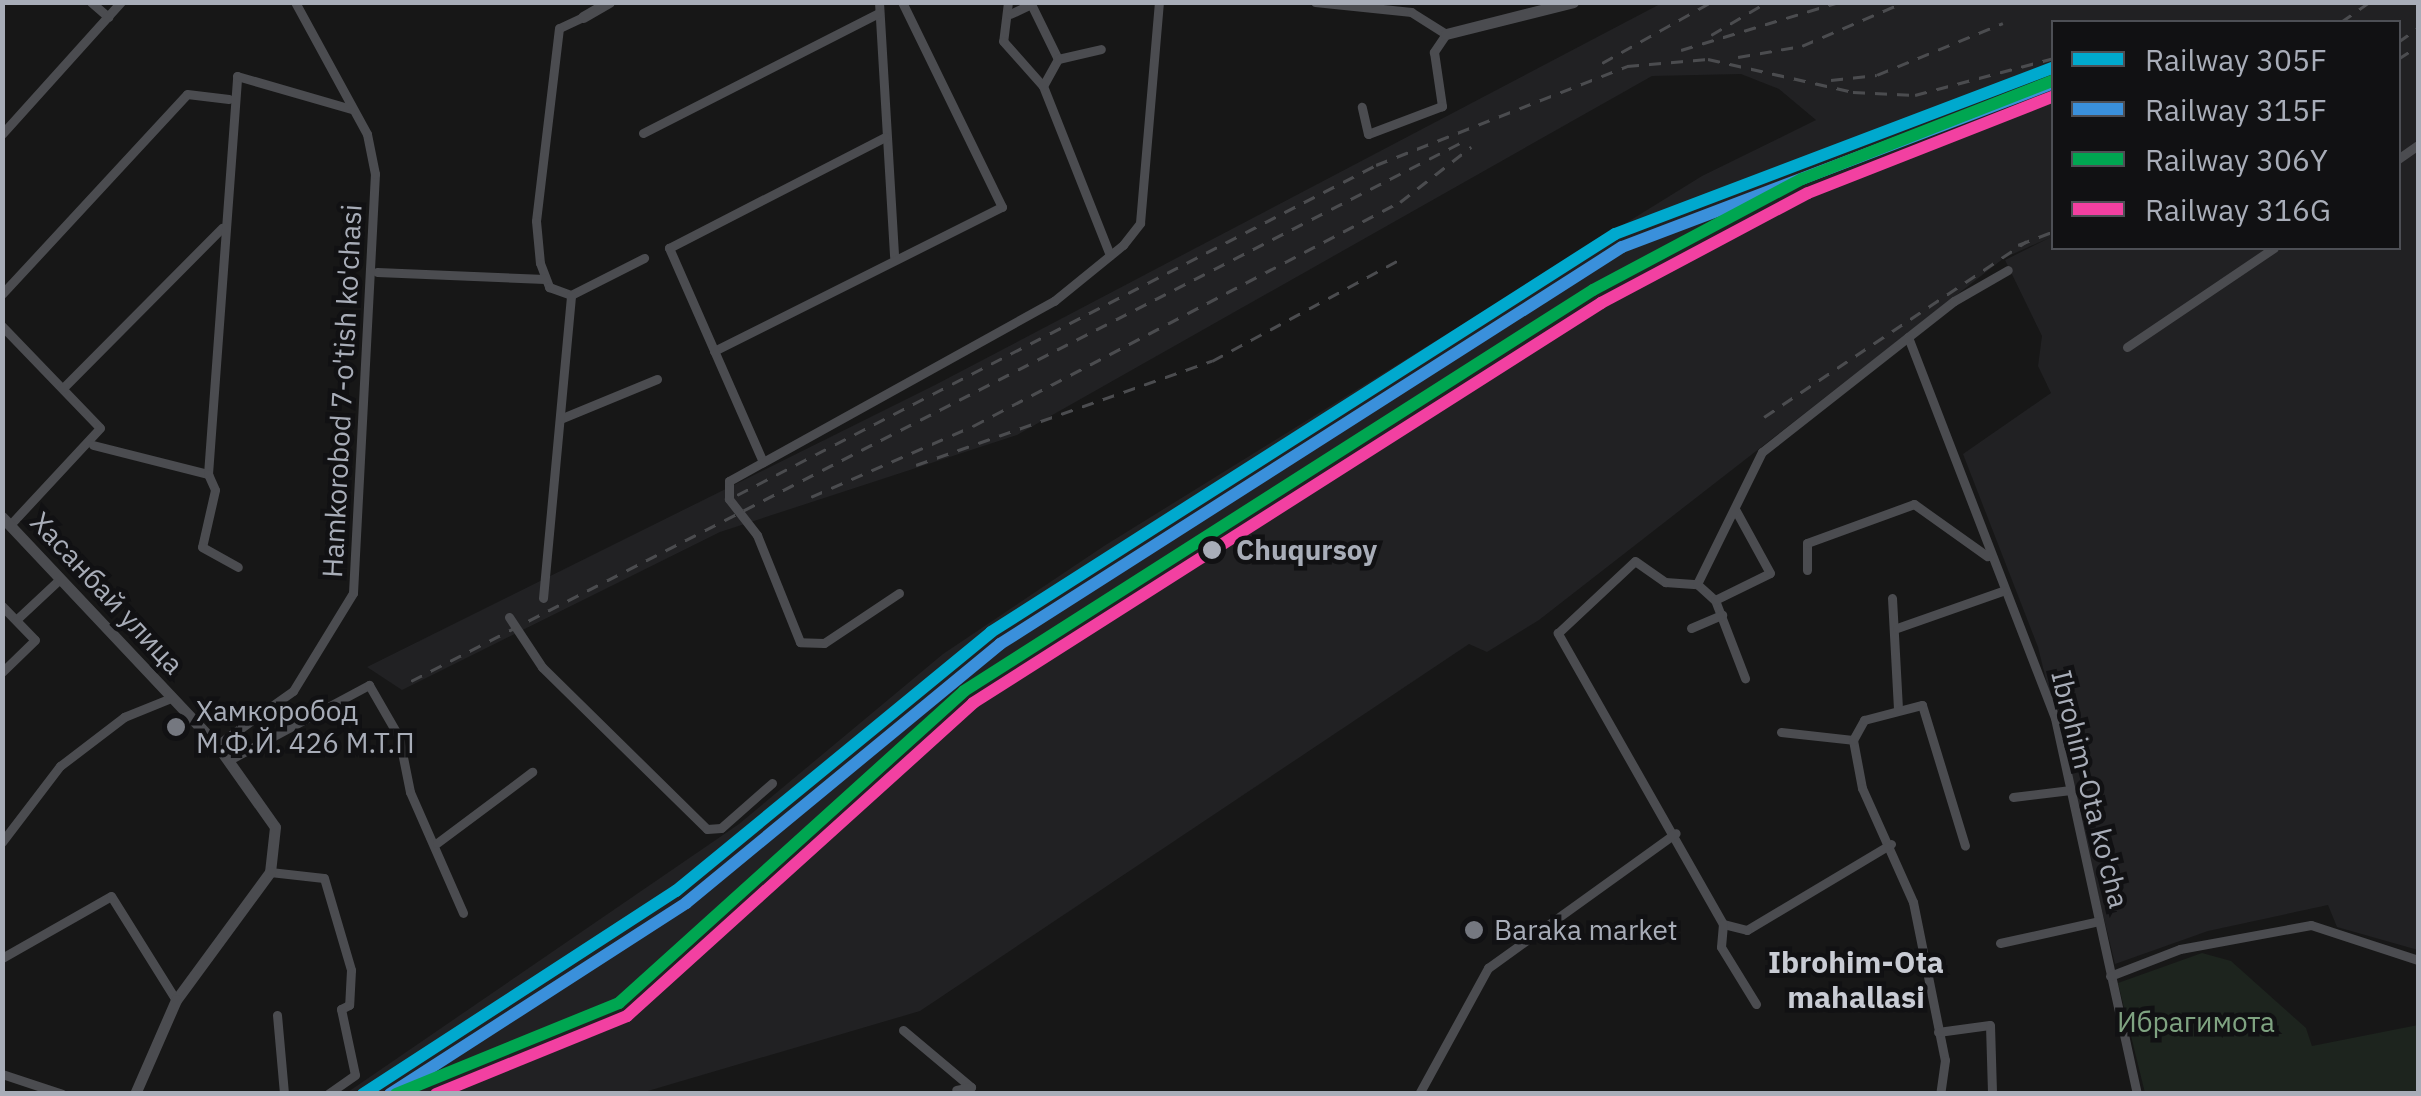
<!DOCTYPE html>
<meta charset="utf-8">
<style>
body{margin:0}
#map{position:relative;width:2421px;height:1096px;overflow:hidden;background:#171717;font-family:"IBM Plex Sans",sans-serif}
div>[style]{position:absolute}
.built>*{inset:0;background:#212123}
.green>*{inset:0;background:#1d241e}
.minor>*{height:9px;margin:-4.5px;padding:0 4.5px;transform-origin:4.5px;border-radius:4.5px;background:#4b4c50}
.tertiary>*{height:11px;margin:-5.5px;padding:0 5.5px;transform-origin:5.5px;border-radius:5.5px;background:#4b4c50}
.rail>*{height:2.5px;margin-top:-1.25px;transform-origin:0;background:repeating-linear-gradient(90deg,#4b4c4f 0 12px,transparent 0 22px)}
.rail-1>*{height:12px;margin:-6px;padding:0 6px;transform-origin:6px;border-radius:6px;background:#00a9ce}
.rail-2>*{height:12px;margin:-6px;padding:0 6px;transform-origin:6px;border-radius:6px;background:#3a90db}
.rail-3>*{height:12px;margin:-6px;padding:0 6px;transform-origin:6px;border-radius:6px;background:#00a651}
.rail-4>*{height:12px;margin:-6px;padding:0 6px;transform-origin:6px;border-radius:6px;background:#f240a1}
.dots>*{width:28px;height:28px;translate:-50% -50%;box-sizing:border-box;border:5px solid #111113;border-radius:50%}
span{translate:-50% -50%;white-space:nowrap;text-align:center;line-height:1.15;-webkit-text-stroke:9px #111113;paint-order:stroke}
.street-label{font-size:28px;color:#a8adb8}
.stop-label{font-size:28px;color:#a8adb8;font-weight:700}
.left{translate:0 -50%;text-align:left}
.poi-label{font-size:28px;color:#a8adb8}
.park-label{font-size:28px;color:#7fa381}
.neighbourhood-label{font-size:30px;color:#c9ccd4;font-weight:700}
.frame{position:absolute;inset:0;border:5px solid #a8adb8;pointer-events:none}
.legend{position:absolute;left:2051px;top:20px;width:350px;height:230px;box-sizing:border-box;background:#111113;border:2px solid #4d4f55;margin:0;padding:12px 18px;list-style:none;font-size:30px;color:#a8adb8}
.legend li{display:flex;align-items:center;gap:20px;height:50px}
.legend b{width:50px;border:2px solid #4d4f55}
</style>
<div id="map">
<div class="built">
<i style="clip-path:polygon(evenodd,1662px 3px,2418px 3px,2418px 950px,2337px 927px,2328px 905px,2208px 931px,2115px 964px,2038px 647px,1963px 454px,2051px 393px,2038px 366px,2042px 336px,2005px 260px,2051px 237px,2004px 258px,1539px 620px,1487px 652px,1469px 644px,920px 1011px,641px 1093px,345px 1094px,739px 824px,943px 654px,1104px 546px,1702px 176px,1816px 120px,1779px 89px,1741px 74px,1652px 76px,1017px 435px,720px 532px,402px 690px,367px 667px,935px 385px,1662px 3px,2054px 22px,2398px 22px,2398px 248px,2054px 248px,2054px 22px)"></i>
</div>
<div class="green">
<i style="clip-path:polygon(2202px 953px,2231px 961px,2306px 1028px,2312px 1046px,2418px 1025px,2418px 1093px,2145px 1093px,2118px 983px)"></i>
</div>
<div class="minor">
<i style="left:91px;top:2px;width:23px;rotate:41deg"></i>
<i style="left:879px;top:2px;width:255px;rotate:86.6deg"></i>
<i style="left:1008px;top:2px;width:39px;rotate:97deg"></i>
<i style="left:1003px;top:41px;width:60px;rotate:48.4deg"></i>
<i style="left:1043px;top:86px;width:182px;rotate:68.4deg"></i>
<i style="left:1315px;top:2px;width:97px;rotate:5.9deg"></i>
<i style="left:1411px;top:12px;width:41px;rotate:32.2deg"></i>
<i style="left:1446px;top:34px;width:22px;rotate:124deg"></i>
<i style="left:1434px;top:52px;width:55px;rotate:81.6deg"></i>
<i style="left:1442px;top:106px;width:79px;rotate:159.3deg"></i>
<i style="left:1368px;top:134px;width:28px;rotate:-103deg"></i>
<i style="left:1010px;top:14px;width:23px;rotate:-25deg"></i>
<i style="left:1031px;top:4px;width:61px;rotate:63.9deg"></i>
<i style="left:583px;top:17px;width:26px;rotate:155deg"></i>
<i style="left:559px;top:28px;width:194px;rotate:96.8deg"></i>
<i style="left:536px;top:221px;width:42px;rotate:84.6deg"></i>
<i style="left:540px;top:263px;width:26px;rotate:69deg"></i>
<i style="left:549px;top:287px;width:23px;rotate:20deg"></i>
<i style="left:571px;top:295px;width:82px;rotate:-26.9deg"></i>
<i style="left:1043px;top:86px;width:31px;rotate:-61deg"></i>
<i style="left:1058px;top:59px;width:44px;rotate:-13.1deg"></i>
<i style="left:643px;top:133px;width:265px;rotate:-27deg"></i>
<i style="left:2px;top:134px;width:178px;rotate:-48deg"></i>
<i style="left:2398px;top:159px;width:24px;rotate:-35deg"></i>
<i style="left:377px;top:272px;width:168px;rotate:2.4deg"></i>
<i style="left:2px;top:294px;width:272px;rotate:-47.2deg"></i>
<i style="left:187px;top:94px;width:42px;rotate:6.8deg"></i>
<i style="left:2px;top:326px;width:141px;rotate:46.1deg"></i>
<i style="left:100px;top:428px;width:132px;rotate:132.9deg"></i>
<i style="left:1908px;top:337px;width:408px;rotate:68.9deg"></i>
<i style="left:2055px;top:718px;width:385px;rotate:77.7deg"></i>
<i style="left:2127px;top:347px;width:177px;rotate:-34deg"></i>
<i style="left:714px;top:351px;width:322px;rotate:-26.6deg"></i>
<i style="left:1002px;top:207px;width:228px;rotate:-116deg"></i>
<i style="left:63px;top:388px;width:226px;rotate:-45.2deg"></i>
<i style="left:560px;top:419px;width:105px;rotate:-22.4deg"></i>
<i style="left:93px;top:445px;width:119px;rotate:14.2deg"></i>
<i style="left:208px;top:474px;width:399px;rotate:-85.8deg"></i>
<i style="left:237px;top:76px;width:119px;rotate:16.1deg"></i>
<i style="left:763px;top:462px;width:234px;rotate:-113.7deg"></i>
<i style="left:669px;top:248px;width:243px;rotate:-27.2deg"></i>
<i style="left:208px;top:474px;width:17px;rotate:66deg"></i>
<i style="left:215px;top:490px;width:58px;rotate:102.8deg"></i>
<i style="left:202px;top:547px;width:41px;rotate:29.1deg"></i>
<i style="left:1807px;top:570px;width:27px;rotate:-90deg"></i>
<i style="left:1807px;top:543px;width:114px;rotate:-20deg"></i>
<i style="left:1914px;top:504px;width:90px;rotate:35.5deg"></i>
<i style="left:1697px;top:584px;width:24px;rotate:42deg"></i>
<i style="left:1715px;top:600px;width:84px;rotate:69deg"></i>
<i style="left:899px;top:593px;width:90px;rotate:146.3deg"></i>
<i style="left:824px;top:643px;width:24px;rotate:-178deg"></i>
<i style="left:800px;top:642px;width:115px;rotate:-111.9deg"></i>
<i style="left:757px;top:535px;width:46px;rotate:-127.9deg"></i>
<i style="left:729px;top:499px;width:18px;rotate:-90deg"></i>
<i style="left:729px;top:481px;width:372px;rotate:-29deg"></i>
<i style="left:1054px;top:301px;width:89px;rotate:-39.1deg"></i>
<i style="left:1123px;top:245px;width:28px;rotate:-52deg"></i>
<i style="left:1140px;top:223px;width:222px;rotate:-85.1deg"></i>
<i style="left:543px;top:598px;width:304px;rotate:-84.7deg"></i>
<i style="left:1892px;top:598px;width:110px;rotate:86.9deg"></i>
<i style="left:1715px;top:600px;width:61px;rotate:-26.1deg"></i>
<i style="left:1770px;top:573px;width:73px;rotate:-118.7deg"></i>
<i style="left:2px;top:606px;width:47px;rotate:45.9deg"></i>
<i style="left:35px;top:640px;width:46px;rotate:135.9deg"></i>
<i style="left:509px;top:617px;width:60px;rotate:56.6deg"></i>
<i style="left:542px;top:667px;width:231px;rotate:44.5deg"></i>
<i style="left:707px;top:829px;width:14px;rotate:-4deg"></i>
<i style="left:721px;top:828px;width:68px;rotate:-41.4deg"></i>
<i style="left:16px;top:620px;width:60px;rotate:-43deg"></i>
<i style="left:1691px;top:628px;width:34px;rotate:-23deg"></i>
<i style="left:1897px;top:628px;width:114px;rotate:-19.4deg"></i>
<i style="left:1781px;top:732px;width:72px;rotate:6.3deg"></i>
<i style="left:1853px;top:740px;width:49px;rotate:79.4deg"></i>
<i style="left:1862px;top:788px;width:125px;rotate:65.9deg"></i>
<i style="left:1913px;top:902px;width:161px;rotate:78.6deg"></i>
<i style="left:1945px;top:1060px;width:34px;rotate:98deg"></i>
<i style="left:1853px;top:740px;width:23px;rotate:-61deg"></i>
<i style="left:1864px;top:720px;width:60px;rotate:-14.5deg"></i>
<i style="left:1922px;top:705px;width:147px;rotate:73deg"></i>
<i style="left:217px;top:745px;width:93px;rotate:-35.4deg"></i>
<i style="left:293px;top:691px;width:115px;rotate:-58.5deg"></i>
<i style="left:353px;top:593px;width:420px;rotate:-87deg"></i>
<i style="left:375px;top:174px;width:41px;rotate:-101.3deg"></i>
<i style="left:367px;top:134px;width:150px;rotate:-118.6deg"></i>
<i style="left:229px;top:760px;width:159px;rotate:-28.2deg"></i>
<i style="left:369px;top:685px;width:60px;rotate:60deg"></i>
<i style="left:399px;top:737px;width:56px;rotate:78.7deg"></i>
<i style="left:410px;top:792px;width:132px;rotate:66.3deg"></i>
<i style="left:2013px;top:797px;width:58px;rotate:-6.9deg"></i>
<i style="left:2px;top:842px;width:96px;rotate:-52.7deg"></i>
<i style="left:60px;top:766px;width:81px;rotate:-37.4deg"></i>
<i style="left:124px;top:717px;width:51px;rotate:-22deg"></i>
<i style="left:437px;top:843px;width:119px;rotate:-36.8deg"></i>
<i style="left:1891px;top:844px;width:168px;rotate:149.2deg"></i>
<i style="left:1747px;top:930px;width:25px;rotate:-166deg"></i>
<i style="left:1723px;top:924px;width:335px;rotate:-119.6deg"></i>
<i style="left:1558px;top:633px;width:105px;rotate:-43.1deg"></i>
<i style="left:1635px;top:561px;width:37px;rotate:35deg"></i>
<i style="left:1665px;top:582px;width:32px;rotate:4deg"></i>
<i style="left:1697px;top:584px;width:147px;rotate:-63.8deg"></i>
<i style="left:1762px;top:452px;width:244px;rotate:-38.2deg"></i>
<i style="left:1954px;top:301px;width:62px;rotate:-29.9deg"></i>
<i style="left:270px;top:872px;width:54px;rotate:6.3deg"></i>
<i style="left:324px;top:878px;width:96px;rotate:73.6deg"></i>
<i style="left:351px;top:970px;width:35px;rotate:93deg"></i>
<i style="left:349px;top:1005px;width:9px;rotate:153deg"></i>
<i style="left:341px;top:1009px;width:67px;rotate:78deg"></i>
<i style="left:355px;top:1075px;width:33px;rotate:145deg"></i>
<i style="left:1723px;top:924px;width:23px;rotate:95deg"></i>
<i style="left:1721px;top:947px;width:67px;rotate:58.4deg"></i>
<i style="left:2000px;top:943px;width:101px;rotate:-12.5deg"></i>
<i style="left:2px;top:958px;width:125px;rotate:-29.6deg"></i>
<i style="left:111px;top:896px;width:123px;rotate:58deg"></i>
<i style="left:2110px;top:976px;width:75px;rotate:-21.1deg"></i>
<i style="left:2180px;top:949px;width:133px;rotate:-10.4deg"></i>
<i style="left:2311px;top:925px;width:113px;rotate:18.1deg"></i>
<i style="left:277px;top:1015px;width:79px;rotate:84.9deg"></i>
<i style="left:903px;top:1030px;width:89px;rotate:40deg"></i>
<i style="left:971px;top:1087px;width:15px;rotate:169deg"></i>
<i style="left:1938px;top:1032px;width:52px;rotate:-7.7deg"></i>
<i style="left:1990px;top:1025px;width:69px;rotate:88.3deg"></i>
<i style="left:2px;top:1074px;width:63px;rotate:18.4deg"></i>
<i style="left:1419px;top:1094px;width:144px;rotate:-61.3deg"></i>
<i style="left:1488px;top:968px;width:231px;rotate:-35.7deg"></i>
</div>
<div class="tertiary">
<i style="left:583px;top:17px;width:30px;rotate:-30deg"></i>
<i style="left:1446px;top:34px;width:131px;rotate:-14.1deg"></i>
<i style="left:2px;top:517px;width:313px;rotate:46.7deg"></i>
<i style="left:217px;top:745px;width:100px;rotate:54.7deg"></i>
<i style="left:275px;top:827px;width:45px;rotate:96.3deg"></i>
<i style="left:270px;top:872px;width:159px;rotate:126.3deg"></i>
<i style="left:176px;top:1000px;width:103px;rotate:113.6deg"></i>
</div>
<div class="rail">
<i style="left:2341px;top:22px;width:35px;rotate:-35deg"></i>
<i style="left:1711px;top:35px;width:65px;rotate:-30.5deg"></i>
<i style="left:2398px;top:42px;width:24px;rotate:-35deg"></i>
<i style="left:1681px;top:50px;width:165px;rotate:-16.9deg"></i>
<i style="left:1738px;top:57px;width:65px;rotate:-9.8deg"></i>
<i style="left:1802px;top:46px;width:111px;rotate:-23.3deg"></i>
<i style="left:2398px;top:59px;width:24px;rotate:-33deg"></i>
<i style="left:1602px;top:63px;width:125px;rotate:-29.2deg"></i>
<i style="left:1831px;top:80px;width:46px;rotate:-6.2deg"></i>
<i style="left:1877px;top:75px;width:136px;rotate:-22.4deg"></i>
<i style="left:2018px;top:245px;width:39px;rotate:-21deg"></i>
<i style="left:1764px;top:417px;width:316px;rotate:-33.8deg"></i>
<i style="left:916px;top:465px;width:314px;rotate:-19.4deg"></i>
<i style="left:1212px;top:361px;width:218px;rotate:-28.4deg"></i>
<i style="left:737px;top:495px;width:719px;rotate:-27.31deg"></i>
<i style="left:1376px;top:165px;width:270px;rotate:-21.5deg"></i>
<i style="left:1627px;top:66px;width:81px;rotate:-4.9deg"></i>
<i style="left:1708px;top:59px;width:149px;rotate:12.8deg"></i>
<i style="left:1853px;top:92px;width:62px;rotate:2.8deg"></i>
<i style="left:1915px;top:95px;width:144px;rotate:-14.9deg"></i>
<i style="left:811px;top:497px;width:177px;rotate:-23.7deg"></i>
<i style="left:973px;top:426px;width:482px;rotate:-27.7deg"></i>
<i style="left:1400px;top:202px;width:90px;rotate:-37.8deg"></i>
<i style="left:411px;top:681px;width:1186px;rotate:-27.15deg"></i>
</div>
<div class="rail-1">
<i style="left:363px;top:1094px;width:373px;rotate:-33deg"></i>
<i style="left:676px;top:891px;width:408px;rotate:-39.4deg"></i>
<i style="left:991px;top:632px;width:740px;rotate:-32.53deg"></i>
<i style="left:1615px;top:234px;width:470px;rotate:-20.8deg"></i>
</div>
<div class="rail-2">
<i style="left:390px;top:1094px;width:352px;rotate:-32.8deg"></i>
<i style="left:686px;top:903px;width:407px;rotate:-39.5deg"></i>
<i style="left:1000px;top:644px;width:738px;rotate:-32.55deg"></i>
<i style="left:1622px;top:247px;width:462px;rotate:-20.8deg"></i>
</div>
<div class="rail-3">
<i style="left:396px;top:1094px;width:241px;rotate:-22.2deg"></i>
<i style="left:619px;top:1003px;width:465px;rotate:-42.1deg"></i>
<i style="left:964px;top:691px;width:746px;rotate:-32.52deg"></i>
<i style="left:1593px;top:290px;width:237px;rotate:-28deg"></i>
<i style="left:1802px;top:179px;width:271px;rotate:-21.4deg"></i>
</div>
<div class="rail-4">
<i style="left:436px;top:1094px;width:206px;rotate:-22.2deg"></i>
<i style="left:627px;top:1016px;width:467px;rotate:-42.1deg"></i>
<i style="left:973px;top:703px;width:745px;rotate:-32.49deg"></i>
<i style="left:1601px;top:303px;width:234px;rotate:-28deg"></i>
<i style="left:1808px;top:193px;width:264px;rotate:-21.5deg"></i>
</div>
<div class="dots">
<i style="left:1212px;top:550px;background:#a8adb8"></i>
<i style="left:176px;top:727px;background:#757880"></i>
<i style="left:1474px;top:930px;background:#757880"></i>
</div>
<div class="street-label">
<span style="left:342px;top:391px;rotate:-87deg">Hamkorobod 7-o'tish ko'chasi</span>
<span style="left:107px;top:593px;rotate:47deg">Хасанбай улица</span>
<span style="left:2090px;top:789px;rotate:76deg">Ibrohim-Ota ko'cha</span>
</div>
<div class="stop-label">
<span class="left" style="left:1236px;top:550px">Chuqursoy</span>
</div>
<div class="poi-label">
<span class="left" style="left:196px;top:727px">Хамкоробод<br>М.Ф.Й. 426 М.Т.П</span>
<span class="left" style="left:1494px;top:930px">Baraka market</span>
</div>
<div class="park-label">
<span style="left:2196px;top:1022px">Ибрагимота</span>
</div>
<div class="neighbourhood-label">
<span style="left:1856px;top:979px">Ibrohim-Ota<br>mahallasi</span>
</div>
<div class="frame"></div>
<ul class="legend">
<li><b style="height:12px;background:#00a9ce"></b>Railway 305F</li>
<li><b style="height:12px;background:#3a90db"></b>Railway 315F</li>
<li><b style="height:12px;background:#00a651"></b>Railway 306Y</li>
<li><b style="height:12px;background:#f240a1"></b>Railway 316G</li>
</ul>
</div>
